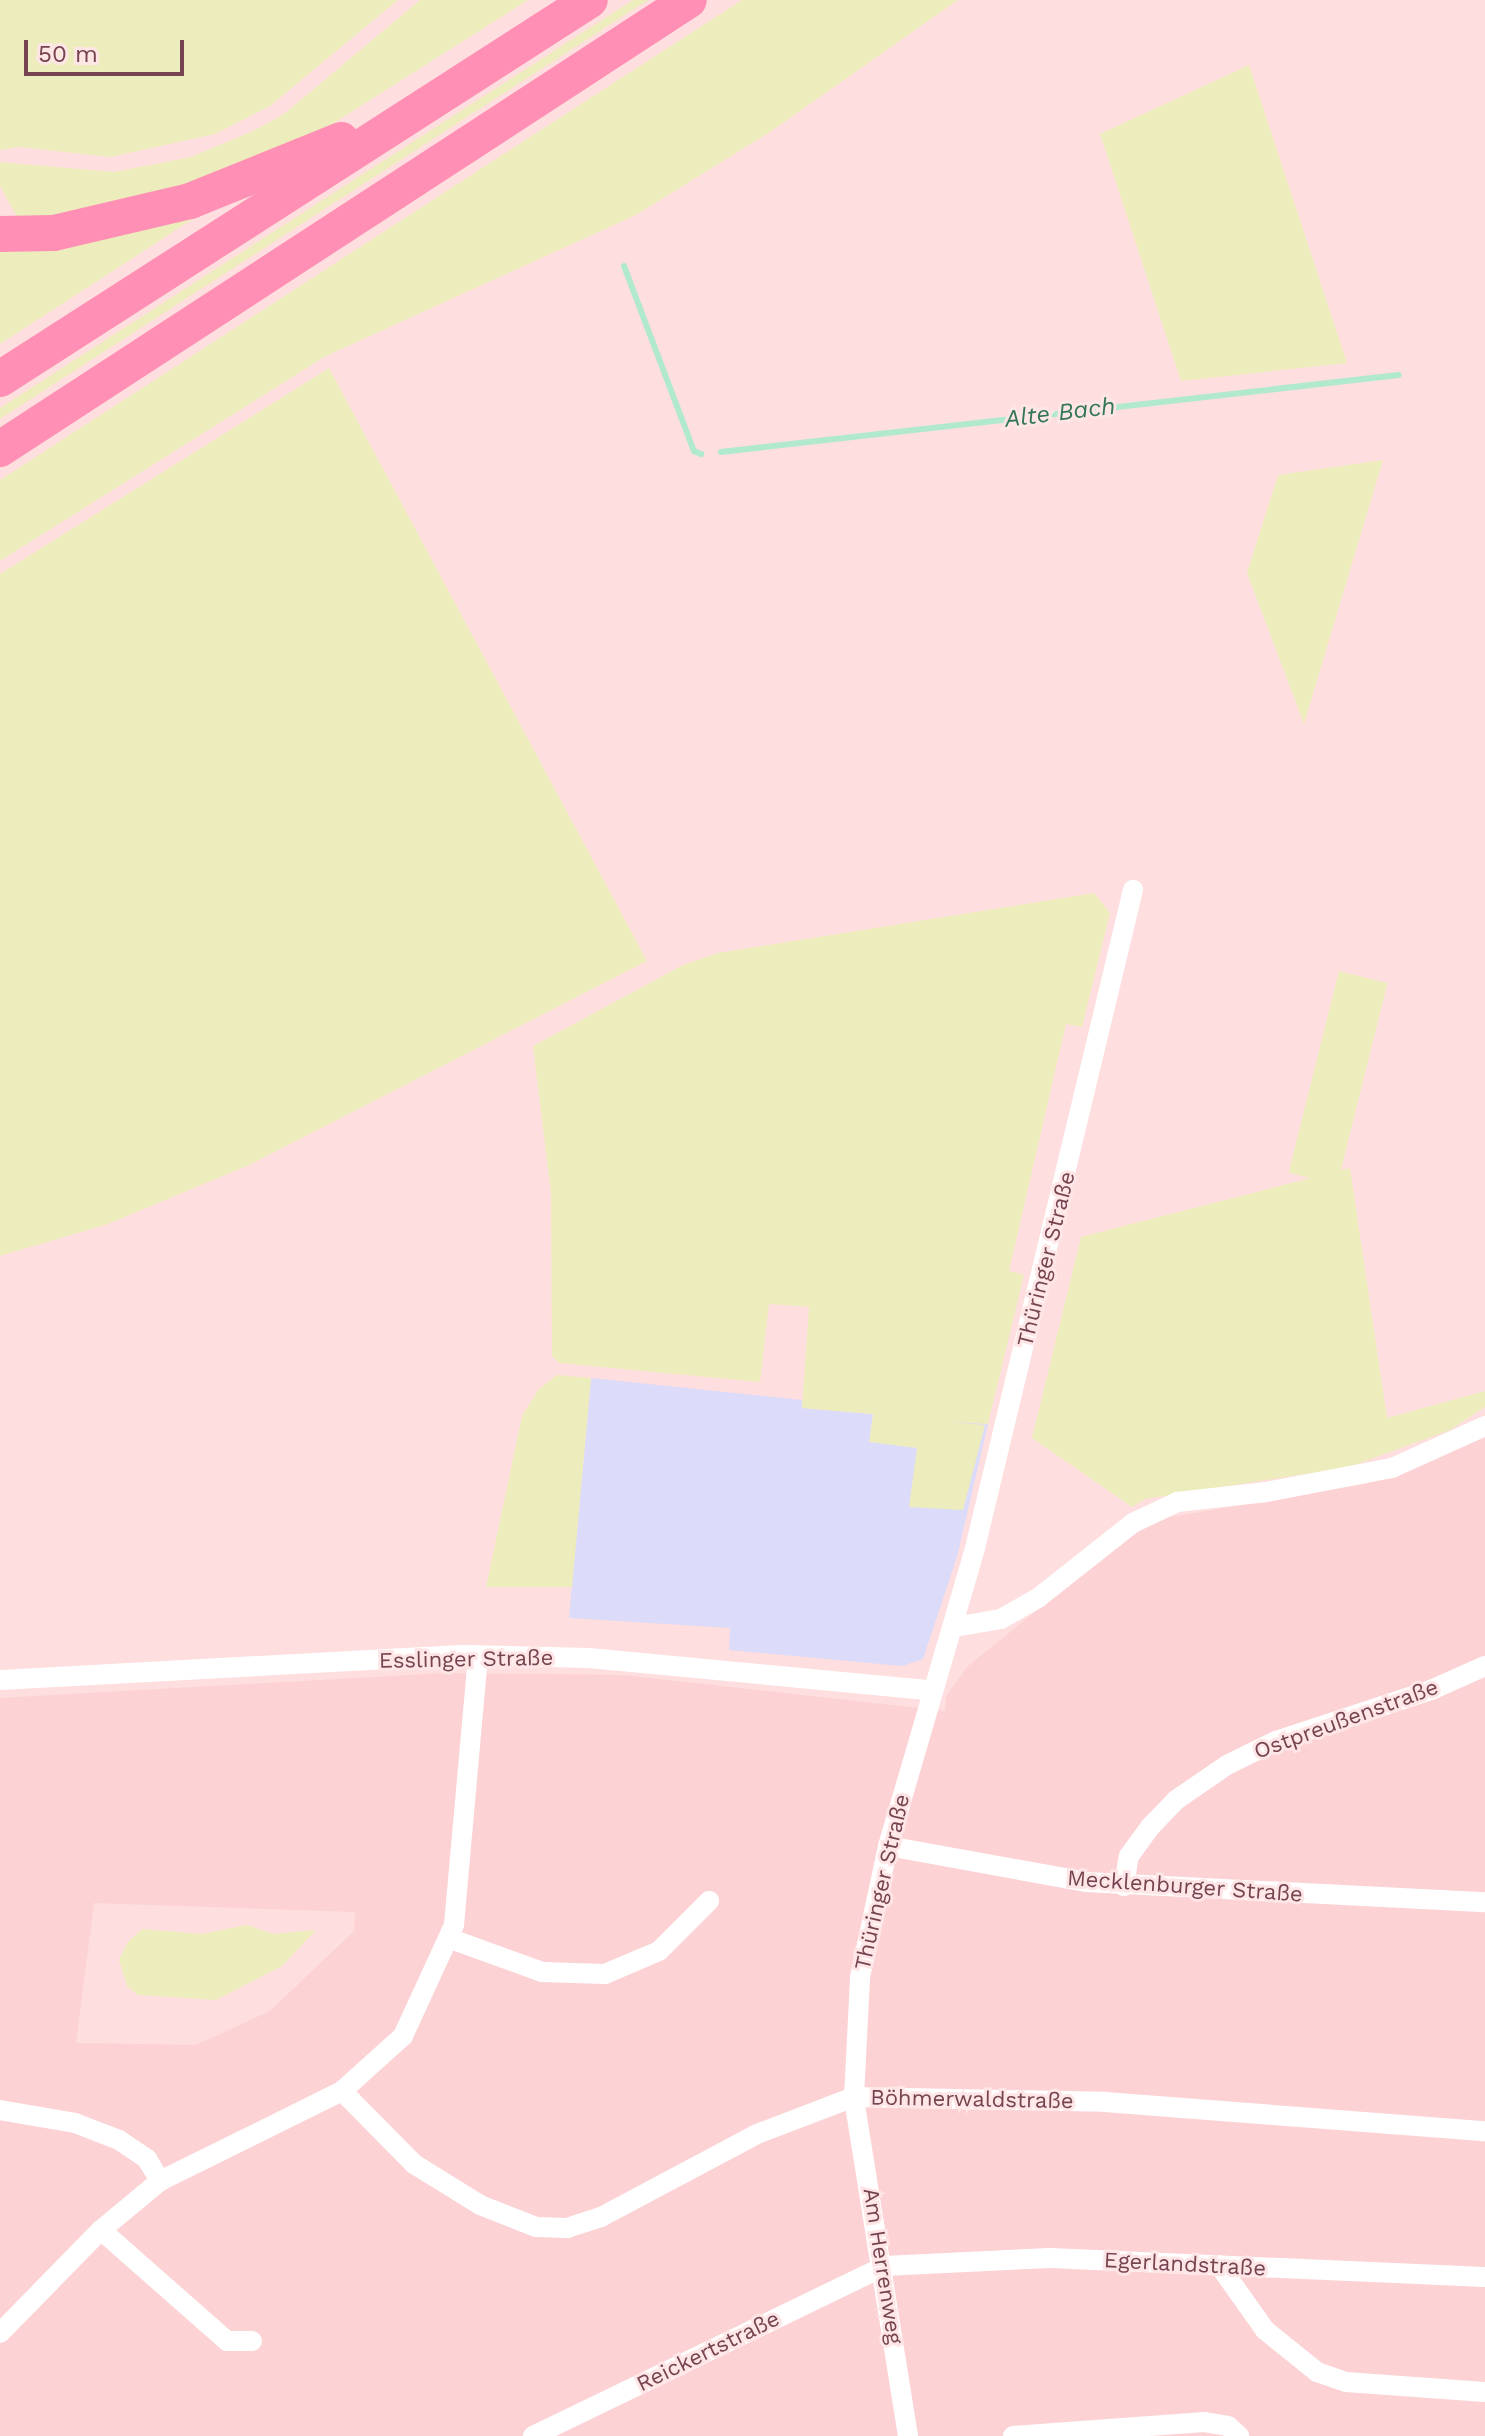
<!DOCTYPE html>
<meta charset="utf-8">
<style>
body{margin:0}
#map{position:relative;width:1485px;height:2436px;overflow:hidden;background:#fedede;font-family:"Work Sans",sans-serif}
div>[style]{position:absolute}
.residential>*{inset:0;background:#fcd2d4}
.education>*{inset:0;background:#dcdbfa}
.green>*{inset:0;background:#edecbc;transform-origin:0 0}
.stream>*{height:6px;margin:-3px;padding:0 3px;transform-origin:3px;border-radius:3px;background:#b1e9cf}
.street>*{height:20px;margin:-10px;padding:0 10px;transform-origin:10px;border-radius:10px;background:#fff}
.highway>*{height:36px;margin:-18px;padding:0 18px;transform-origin:18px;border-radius:18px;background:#ff8fb5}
span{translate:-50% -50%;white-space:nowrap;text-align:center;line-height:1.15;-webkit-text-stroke:6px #ffe6e6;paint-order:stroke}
.street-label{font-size:22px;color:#764451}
.water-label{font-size:24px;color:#347659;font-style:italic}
.scale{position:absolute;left:24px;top:40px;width:160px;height:36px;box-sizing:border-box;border:4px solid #764451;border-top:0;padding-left:10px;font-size:24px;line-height:28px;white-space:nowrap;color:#764451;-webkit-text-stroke:6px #ffe6e6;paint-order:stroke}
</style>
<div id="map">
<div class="residential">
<i style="clip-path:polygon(evenodd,1485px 1436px,1485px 2436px,0 2436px,0 1698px,445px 1673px,622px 1675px,945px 1711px,946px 1696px,968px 1666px,1127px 1538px,1159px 1519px,1366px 1484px,1485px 1436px,94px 1903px,355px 1912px,354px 1931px,270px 2011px,196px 2045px,76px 2043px,94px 1903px)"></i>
</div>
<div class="education">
<i style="clip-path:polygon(591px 1378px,802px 1400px,802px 1408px,988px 1424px,957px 1557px,923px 1659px,902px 1666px,729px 1650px,730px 1628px,569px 1618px)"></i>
</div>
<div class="green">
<i style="clip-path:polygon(0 0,398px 0,270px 106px,215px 134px,110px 157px,20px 147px,0 150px)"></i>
<i style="clip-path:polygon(420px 0,528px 0,288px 152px,97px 215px,17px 217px,0 186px,0 162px,114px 172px,191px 157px,253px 131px,284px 114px)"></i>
<i style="clip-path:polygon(633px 0,648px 0,0 419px,0 408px)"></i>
<i style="clip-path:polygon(742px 0,958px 0,770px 132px,636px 215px,326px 356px,0 561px,0 480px)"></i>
<i style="clip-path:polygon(1249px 65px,1347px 363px,1181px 381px,1100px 134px)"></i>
<i style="clip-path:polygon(197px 216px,130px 260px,0 344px,0 244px)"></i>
<i style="clip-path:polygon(329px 368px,647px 961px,249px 1165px,108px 1224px,0 1256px,0 574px)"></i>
<i style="clip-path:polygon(1383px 460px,1304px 724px,1247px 573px,1278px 475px)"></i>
<i style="clip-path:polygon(1094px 893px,1110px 913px,1082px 1027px,1066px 1024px,1009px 1271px,1024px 1275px,988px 1424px,950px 1422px,985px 1425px,963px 1510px,909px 1507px,917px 1448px,869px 1442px,873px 1414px,802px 1408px,809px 1307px,769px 1304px,760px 1382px,559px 1363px,552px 1356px,551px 1194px,533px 1046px,683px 965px,718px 953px)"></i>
<i style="left:1339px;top:971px;width:50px;height:208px;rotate:14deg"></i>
<i style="clip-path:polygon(1350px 1168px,1387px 1418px,1485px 1391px,1485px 1407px,1450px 1430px,1349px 1467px,1145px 1499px,1132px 1507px,1032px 1438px,1081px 1237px)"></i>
<i style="clip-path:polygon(557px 1375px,591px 1378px,572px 1587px,486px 1587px,522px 1416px,538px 1390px)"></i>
<i style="clip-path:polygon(247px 1925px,273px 1934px,316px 1930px,282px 1966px,216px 2000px,138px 1995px,127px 1986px,119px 1960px,127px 1943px,142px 1929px,201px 1934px)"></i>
</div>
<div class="stream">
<i style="left:624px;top:266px;width:198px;rotate:69.3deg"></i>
<i style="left:694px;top:451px;width:8px;rotate:23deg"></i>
<i style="left:721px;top:452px;width:682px;rotate:-6.48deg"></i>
</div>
<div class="street">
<i style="left:955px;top:1627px;width:47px;rotate:-9.9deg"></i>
<i style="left:1001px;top:1619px;width:43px;rotate:-29.6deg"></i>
<i style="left:1038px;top:1598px;width:121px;rotate:-38.3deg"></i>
<i style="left:1133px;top:1523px;width:49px;rotate:-25.5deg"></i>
<i style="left:1177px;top:1502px;width:90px;rotate:-6.4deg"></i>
<i style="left:1266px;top:1492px;width:128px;rotate:-10.8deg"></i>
<i style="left:1392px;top:1468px;width:102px;rotate:-24.3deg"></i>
<i style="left:0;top:1680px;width:466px;rotate:-3.1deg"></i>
<i style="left:465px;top:1655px;width:124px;rotate:1.4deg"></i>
<i style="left:589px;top:1658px;width:342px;rotate:5.4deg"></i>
<i style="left:888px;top:1846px;width:201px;rotate:10.3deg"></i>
<i style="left:1086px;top:1882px;width:400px;rotate:2.9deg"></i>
<i style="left:1124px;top:1886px;width:30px;rotate:-81deg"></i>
<i style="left:1129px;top:1856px;width:37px;rotate:-54deg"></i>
<i style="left:1151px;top:1826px;width:36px;rotate:-46deg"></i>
<i style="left:1176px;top:1800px;width:62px;rotate:-34.5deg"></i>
<i style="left:1227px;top:1765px;width:55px;rotate:-26.1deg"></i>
<i style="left:1276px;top:1741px;width:163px;rotate:-18.2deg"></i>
<i style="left:1431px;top:1690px;width:59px;rotate:-24deg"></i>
<i style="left:451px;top:1939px;width:97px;rotate:19.9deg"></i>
<i style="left:542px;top:1972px;width:63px;rotate:1.8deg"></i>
<i style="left:605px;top:1974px;width:59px;rotate:-23.1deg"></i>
<i style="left:659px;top:1951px;width:71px;rotate:-45deg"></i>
<i style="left:342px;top:2091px;width:103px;rotate:45.4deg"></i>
<i style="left:414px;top:2164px;width:78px;rotate:31.8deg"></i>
<i style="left:480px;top:2205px;width:60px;rotate:21.4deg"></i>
<i style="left:536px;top:2227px;width:31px;rotate:2deg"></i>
<i style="left:567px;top:2228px;width:36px;rotate:-18deg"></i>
<i style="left:601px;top:2217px;width:177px;rotate:-28deg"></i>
<i style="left:757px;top:2134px;width:104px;rotate:-20.9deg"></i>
<i style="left:854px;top:2097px;width:251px;rotate:1.1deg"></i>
<i style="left:1105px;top:2102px;width:381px;rotate:4.4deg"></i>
<i style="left:0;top:2110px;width:76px;rotate:9.8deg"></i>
<i style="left:75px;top:2123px;width:47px;rotate:21.1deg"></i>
<i style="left:119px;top:2140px;width:34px;rotate:34deg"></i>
<i style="left:147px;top:2159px;width:26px;rotate:59deg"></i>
<i style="left:101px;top:2230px;width:168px;rotate:41.4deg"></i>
<i style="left:227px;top:2341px;width:25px"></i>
<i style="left:1219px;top:2265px;width:80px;rotate:54.7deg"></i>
<i style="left:1265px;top:2330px;width:67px;rotate:38.9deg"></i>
<i style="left:1317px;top:2372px;width:31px;rotate:19deg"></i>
<i style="left:1346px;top:2382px;width:139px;rotate:4.1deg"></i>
<i style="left:0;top:2333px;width:144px;rotate:-45.6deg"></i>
<i style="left:101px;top:2230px;width:77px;rotate:-39.7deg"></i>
<i style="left:160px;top:2181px;width:203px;rotate:-26.3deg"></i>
<i style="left:342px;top:2091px;width:82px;rotate:-42deg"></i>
<i style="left:403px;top:2036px;width:122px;rotate:-65.3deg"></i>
<i style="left:454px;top:1925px;width:271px;rotate:-84.9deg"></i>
<i style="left:533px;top:2436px;width:390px;rotate:-25.8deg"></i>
<i style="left:884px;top:2266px;width:166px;rotate:-2.8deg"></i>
<i style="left:1050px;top:2258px;width:435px;rotate:2.5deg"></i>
<i style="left:908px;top:2436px;width:343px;rotate:-99.1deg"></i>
<i style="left:854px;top:2097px;width:120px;rotate:-87.1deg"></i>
<i style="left:860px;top:1977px;width:134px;rotate:-77.9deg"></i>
<i style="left:888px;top:1846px;width:310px;rotate:-73.7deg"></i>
<i style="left:975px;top:1548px;width:677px;rotate:-76.5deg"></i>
<i style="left:1013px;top:2436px;width:192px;rotate:-4.2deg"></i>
<i style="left:1204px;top:2422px;width:24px;rotate:9deg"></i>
<i style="left:1228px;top:2426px;width:15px;rotate:42deg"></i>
</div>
<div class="highway">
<i style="left:0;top:234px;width:54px;rotate:-1.1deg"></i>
<i style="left:54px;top:233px;width:140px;rotate:-13.2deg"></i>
<i style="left:190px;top:201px;width:163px;rotate:-22deg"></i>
<i style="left:0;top:379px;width:701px;rotate:-32.72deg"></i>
<i style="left:0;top:449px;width:822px;rotate:-33.09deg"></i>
</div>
<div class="street-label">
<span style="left:1046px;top:1259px;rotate:-76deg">Thüringer Straße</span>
<span style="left:466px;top:1659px;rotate:-1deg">Esslinger Straße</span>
<span style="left:1346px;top:1719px;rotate:-20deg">Ostpreußenstraße</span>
<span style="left:882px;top:1882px;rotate:-77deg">Thüringer Straße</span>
<span style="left:1185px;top:1886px;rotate:4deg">Mecklenburger Straße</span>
<span style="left:972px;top:2099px;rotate:1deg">Böhmerwaldstraße</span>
<span style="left:1185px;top:2264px;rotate:3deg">Egerlandstraße</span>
<span style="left:883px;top:2266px;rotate:81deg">Am Herrenweg</span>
<span style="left:708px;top:2351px;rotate:-26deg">Reickertstraße</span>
</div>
<div class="water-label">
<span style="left:1060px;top:413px;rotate:-7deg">Alte Bach</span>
</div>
<div class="scale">50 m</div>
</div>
